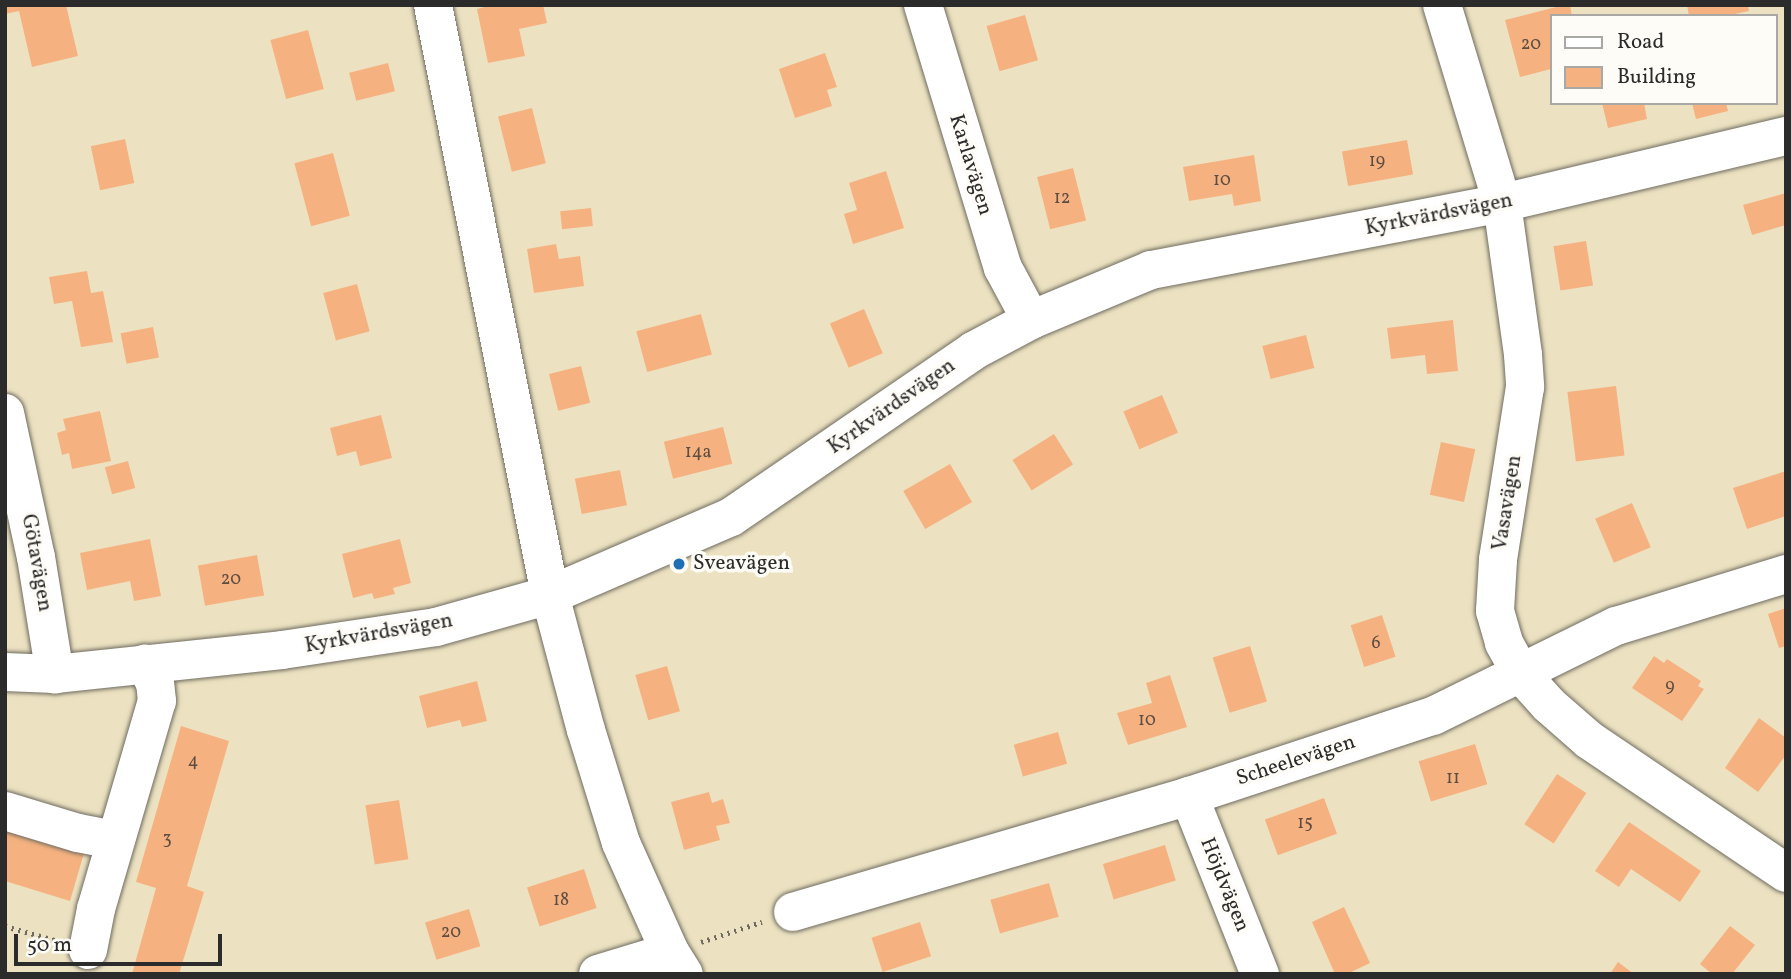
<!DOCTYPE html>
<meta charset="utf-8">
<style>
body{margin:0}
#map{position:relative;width:1791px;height:979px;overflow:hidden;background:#ece2c1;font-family:Vollkorn,serif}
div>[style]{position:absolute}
.building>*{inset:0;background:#f5b280;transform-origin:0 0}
.path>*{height:4.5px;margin-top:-2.25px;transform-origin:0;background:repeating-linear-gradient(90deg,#6f6b60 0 2px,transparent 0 7px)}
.roads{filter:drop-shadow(0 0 2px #6f6b60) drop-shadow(0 0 2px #6f6b60)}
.minor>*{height:38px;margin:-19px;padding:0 19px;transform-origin:19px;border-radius:19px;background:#fff}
.dots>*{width:19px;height:19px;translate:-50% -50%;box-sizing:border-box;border:4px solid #fdfcf7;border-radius:50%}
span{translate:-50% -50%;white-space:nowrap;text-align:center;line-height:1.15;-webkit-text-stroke:7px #fdfcf7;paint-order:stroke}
.number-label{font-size:18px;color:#5e4d40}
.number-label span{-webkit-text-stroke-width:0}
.street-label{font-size:21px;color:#2b2b2b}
.poi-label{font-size:21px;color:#2b2b2b}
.left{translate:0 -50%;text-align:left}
.frame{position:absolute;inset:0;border:7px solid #2b2b2b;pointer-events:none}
.legend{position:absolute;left:1550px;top:14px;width:228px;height:91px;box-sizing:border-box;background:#fdfcf7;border:2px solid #a9a8a5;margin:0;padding:9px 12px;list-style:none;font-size:21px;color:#2b2b2b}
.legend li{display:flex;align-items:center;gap:14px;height:35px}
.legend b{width:35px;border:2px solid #a9a8a5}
.scale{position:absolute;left:14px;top:934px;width:208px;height:32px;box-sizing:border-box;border:4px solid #2b2b2b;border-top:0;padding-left:9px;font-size:21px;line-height:24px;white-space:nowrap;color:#2b2b2b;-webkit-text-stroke:5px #fdfcf7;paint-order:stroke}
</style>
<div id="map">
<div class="building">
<i style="clip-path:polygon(5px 5px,66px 5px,78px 56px,32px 67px,19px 11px,5px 14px)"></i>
<i style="clip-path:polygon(492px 5px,543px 5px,547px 23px,519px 29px,525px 56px,488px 63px,477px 9px)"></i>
<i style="clip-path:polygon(1564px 5px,1570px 5px,1572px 16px,1551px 16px,1551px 69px,1520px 77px,1505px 20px)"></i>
<i style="clip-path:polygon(1687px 5px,1748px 5px,1749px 11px,1725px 16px,1689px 16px)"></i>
<i style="left:1025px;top:15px;width:47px;height:40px;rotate:74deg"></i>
<i style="left:308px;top:30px;width:61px;height:39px;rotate:75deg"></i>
<i style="clip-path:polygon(825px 53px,837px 87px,827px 90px,832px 106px,795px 118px,779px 69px)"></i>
<i style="left:388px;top:63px;width:29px;height:40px;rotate:76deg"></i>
<i style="clip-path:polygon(1602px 103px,1644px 103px,1647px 119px,1608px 128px)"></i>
<i style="clip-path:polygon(1692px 103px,1726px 103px,1728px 111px,1696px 119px)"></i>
<i style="left:532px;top:108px;width:57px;height:35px;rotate:76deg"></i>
<i style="left:125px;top:139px;width:45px;height:35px;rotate:78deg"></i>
<i style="left:1407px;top:140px;width:35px;height:66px;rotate:80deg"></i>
<i style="left:333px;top:153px;width:65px;height:40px;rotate:75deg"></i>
<i style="clip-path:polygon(1254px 155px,1261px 201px,1234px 206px,1232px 194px,1189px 201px,1183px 167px)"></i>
<i style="left:1073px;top:168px;width:54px;height:37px;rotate:76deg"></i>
<i style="clip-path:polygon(886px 171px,904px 228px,853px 244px,844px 214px,857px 210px,849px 183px)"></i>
<i style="clip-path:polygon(1786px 193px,1786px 225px,1752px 235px,1743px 205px)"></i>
<i style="left:591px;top:208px;width:18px;height:31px;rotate:84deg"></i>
<i style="left:1586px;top:241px;width:45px;height:33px;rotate:81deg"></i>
<i style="clip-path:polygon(556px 244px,559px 259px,580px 256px,584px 286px,534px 293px,527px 249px)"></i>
<i style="clip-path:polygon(87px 271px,91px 293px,103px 291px,113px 342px,81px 347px,72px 301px,54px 304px,49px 277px)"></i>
<i style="left:357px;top:284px;width:49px;height:35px;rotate:75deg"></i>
<i style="left:864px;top:309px;width:48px;height:37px;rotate:67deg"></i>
<i style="left:701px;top:314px;width:42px;height:67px;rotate:75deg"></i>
<i style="clip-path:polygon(1453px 320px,1458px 371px,1427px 374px,1425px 355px,1391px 359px,1387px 328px)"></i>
<i style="left:153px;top:327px;width:31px;height:33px;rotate:79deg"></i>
<i style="left:1306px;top:335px;width:34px;height:45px;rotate:76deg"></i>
<i style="left:581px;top:366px;width:38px;height:33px;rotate:76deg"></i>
<i style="left:1616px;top:386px;width:70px;height:49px;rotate:83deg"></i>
<i style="left:1162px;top:395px;width:41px;height:42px;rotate:67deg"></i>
<i style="clip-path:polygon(100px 411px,111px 461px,72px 469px,69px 453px,62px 455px,57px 433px,66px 430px,63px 419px)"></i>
<i style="clip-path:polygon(381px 415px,392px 458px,360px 466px,356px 451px,337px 456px,330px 428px)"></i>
<i style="left:723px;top:427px;width:38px;height:61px;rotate:76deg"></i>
<i style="left:1054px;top:434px;width:36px;height:49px;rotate:58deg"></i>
<i style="left:1441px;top:442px;width:35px;height:54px;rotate:12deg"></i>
<i style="left:128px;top:461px;width:28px;height:24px;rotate:75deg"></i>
<i style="left:950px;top:464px;width:44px;height:54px;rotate:60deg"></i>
<i style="left:620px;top:470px;width:36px;height:46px;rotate:79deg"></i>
<i style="clip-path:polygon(1786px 471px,1786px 516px,1747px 529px,1733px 488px)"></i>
<i style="left:1632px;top:503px;width:48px;height:40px;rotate:67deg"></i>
<i style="clip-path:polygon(150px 539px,161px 596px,134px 601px,130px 581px,87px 590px,80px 553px)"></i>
<i style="clip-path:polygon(400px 539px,411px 583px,393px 588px,395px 594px,374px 599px,372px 593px,353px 598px,342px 554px)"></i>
<i style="left:257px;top:555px;width:41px;height:60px;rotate:80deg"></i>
<i style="clip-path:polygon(1786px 608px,1786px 646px,1779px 648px,1768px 614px)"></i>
<i style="left:1382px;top:615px;width:44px;height:33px;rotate:72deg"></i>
<i style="left:1250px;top:646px;width:58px;height:39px;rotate:73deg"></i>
<i style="clip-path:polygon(1654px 656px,1664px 663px,1667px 659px,1701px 681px,1698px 686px,1704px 689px,1682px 721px,1632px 688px)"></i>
<i style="left:667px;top:666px;width:47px;height:33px;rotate:74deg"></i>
<i style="clip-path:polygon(1170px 675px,1187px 727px,1128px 745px,1117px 713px,1152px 703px,1146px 683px)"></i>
<i style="clip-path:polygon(477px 681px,487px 721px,462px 727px,460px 720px,427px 728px,419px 696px)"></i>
<i style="clip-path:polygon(1759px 718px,1786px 738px,1786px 755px,1758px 792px,1725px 768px)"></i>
<i style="clip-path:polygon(181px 726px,229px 741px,187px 886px,204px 892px,179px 974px,132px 974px,156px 888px,136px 882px)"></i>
<i style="left:1058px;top:732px;width:33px;height:46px;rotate:74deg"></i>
<i style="left:1475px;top:744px;width:42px;height:59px;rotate:73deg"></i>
<i style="left:1557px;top:774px;width:35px;height:60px;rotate:33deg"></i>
<i style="clip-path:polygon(709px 792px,712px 803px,723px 799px,730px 823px,716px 826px,720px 840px,684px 850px,671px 802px)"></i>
<i style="left:1324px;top:798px;width:38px;height:63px;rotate:70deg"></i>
<i style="left:399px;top:800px;width:60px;height:34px;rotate:81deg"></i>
<i style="clip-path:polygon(5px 819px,87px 843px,70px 901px,5px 881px)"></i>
<i style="clip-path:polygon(1629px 822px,1701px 871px,1680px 902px,1631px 869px,1619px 887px,1595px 871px)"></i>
<i style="left:1165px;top:845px;width:37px;height:65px;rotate:73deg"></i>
<i style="left:584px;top:869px;width:41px;height:60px;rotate:72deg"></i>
<i style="left:1049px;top:883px;width:35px;height:61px;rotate:74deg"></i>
<i style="clip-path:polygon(1344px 907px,1370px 963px,1347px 974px,1335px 974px,1312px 922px)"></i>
<i style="left:469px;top:909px;width:39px;height:46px;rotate:73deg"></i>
<i style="left:920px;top:922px;width:36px;height:51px;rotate:72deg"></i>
<i style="clip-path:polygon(1730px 926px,1755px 945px,1732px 974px,1712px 974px,1700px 964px)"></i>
<i style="clip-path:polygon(1618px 962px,1634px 974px,1610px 974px)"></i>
</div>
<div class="path">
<i style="left:5px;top:926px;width:55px;rotate:15.8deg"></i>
<i style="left:701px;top:942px;width:64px;rotate:-18.2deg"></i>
</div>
<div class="roads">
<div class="minor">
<i style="left:433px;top:5px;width:601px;rotate:78.78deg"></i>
<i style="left:550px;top:595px;width:140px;rotate:75.1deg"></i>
<i style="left:586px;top:730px;width:118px;rotate:72.8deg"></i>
<i style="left:621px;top:843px;width:120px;rotate:65.8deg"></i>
<i style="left:670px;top:952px;width:26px;rotate:58deg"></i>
<i style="left:923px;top:5px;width:275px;rotate:73.1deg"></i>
<i style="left:1003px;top:268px;width:59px;rotate:61.7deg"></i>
<i style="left:1442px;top:5px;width:207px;rotate:73.1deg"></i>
<i style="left:1502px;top:203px;width:153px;rotate:82.1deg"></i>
<i style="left:1523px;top:355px;width:32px;rotate:86deg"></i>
<i style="left:1525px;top:387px;width:175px;rotate:98.9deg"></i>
<i style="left:1498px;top:560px;width:51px;rotate:93.4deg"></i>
<i style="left:1495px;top:611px;width:33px;rotate:74deg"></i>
<i style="left:1504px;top:643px;width:37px;rotate:61deg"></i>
<i style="left:1522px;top:675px;width:40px;rotate:48deg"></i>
<i style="left:1549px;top:705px;width:53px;rotate:41.2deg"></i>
<i style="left:1589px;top:740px;width:238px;rotate:34deg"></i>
<i style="left:5px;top:413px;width:147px;rotate:77.9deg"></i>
<i style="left:36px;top:557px;width:119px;rotate:80.8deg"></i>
<i style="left:5px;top:672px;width:50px;rotate:2.3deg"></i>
<i style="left:55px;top:674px;width:228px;rotate:-6deg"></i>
<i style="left:282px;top:650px;width:156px;rotate:-8.5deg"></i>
<i style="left:436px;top:627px;width:118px;rotate:-15.7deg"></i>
<i style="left:550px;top:595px;width:197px;rotate:-23.3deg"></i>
<i style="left:731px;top:517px;width:293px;rotate:-34.4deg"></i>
<i style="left:973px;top:351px;width:66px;rotate:-28.1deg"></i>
<i style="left:1031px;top:320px;width:130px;rotate:-22.6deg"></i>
<i style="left:1151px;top:270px;width:357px;rotate:-10.8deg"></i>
<i style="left:1502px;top:203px;width:292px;rotate:-13.3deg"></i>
<i style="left:1189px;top:796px;width:192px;rotate:68.3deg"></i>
<i style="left:5px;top:811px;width:76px;rotate:16.8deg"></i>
<i style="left:78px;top:833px;width:38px;rotate:11deg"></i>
<i style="left:793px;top:912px;width:413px;rotate:-16.3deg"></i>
<i style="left:1189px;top:796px;width:257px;rotate:-18.2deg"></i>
<i style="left:1433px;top:716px;width:204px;rotate:-26.2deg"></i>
<i style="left:1616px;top:626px;width:178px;rotate:-17deg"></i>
<i style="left:88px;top:950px;width:42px;rotate:-79deg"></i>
<i style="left:96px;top:909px;width:217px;rotate:-73.7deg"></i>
<i style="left:157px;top:701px;width:18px;rotate:-96deg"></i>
<i style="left:155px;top:683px;width:22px;rotate:-117deg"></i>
<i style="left:598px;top:974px;width:75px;rotate:-17deg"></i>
</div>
</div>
<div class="dots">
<i style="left:679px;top:564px;background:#1f6fb2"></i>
</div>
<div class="number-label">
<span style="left:1531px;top:45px">20</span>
<span style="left:1377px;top:162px">19</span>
<span style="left:1222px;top:181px">10</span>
<span style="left:1062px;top:199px">12</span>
<span style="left:698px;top:453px">14a</span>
<span style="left:231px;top:580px">20</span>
<span style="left:1376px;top:644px">6</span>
<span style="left:1670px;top:687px">9</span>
<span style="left:1147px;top:721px">10</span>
<span style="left:193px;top:762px">4</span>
<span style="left:1453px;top:779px">11</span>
<span style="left:1305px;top:824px">15</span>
<span style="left:167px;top:840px">3</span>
<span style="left:561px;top:901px">18</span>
<span style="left:451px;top:933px">20</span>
</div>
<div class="street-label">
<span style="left:970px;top:165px;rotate:73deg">Karlavägen</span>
<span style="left:1439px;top:215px;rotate:-11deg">Kyrkvärdsvägen</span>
<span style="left:892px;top:407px;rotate:-35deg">Kyrkvärdsvägen</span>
<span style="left:1508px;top:503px;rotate:-81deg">Vasavägen</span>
<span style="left:36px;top:563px;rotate:80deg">Götavägen</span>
<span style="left:379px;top:634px;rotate:-10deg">Kyrkvärdsvägen</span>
<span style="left:1296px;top:761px;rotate:-18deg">Scheelevägen</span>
<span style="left:1224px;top:885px;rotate:68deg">Höjdvägen</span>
</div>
<div class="poi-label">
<span class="left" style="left:693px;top:564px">Sveavägen</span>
</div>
<div class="frame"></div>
<ul class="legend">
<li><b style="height:9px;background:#fff"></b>Road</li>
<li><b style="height:19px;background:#f5b280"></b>Building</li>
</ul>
<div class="scale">50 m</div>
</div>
